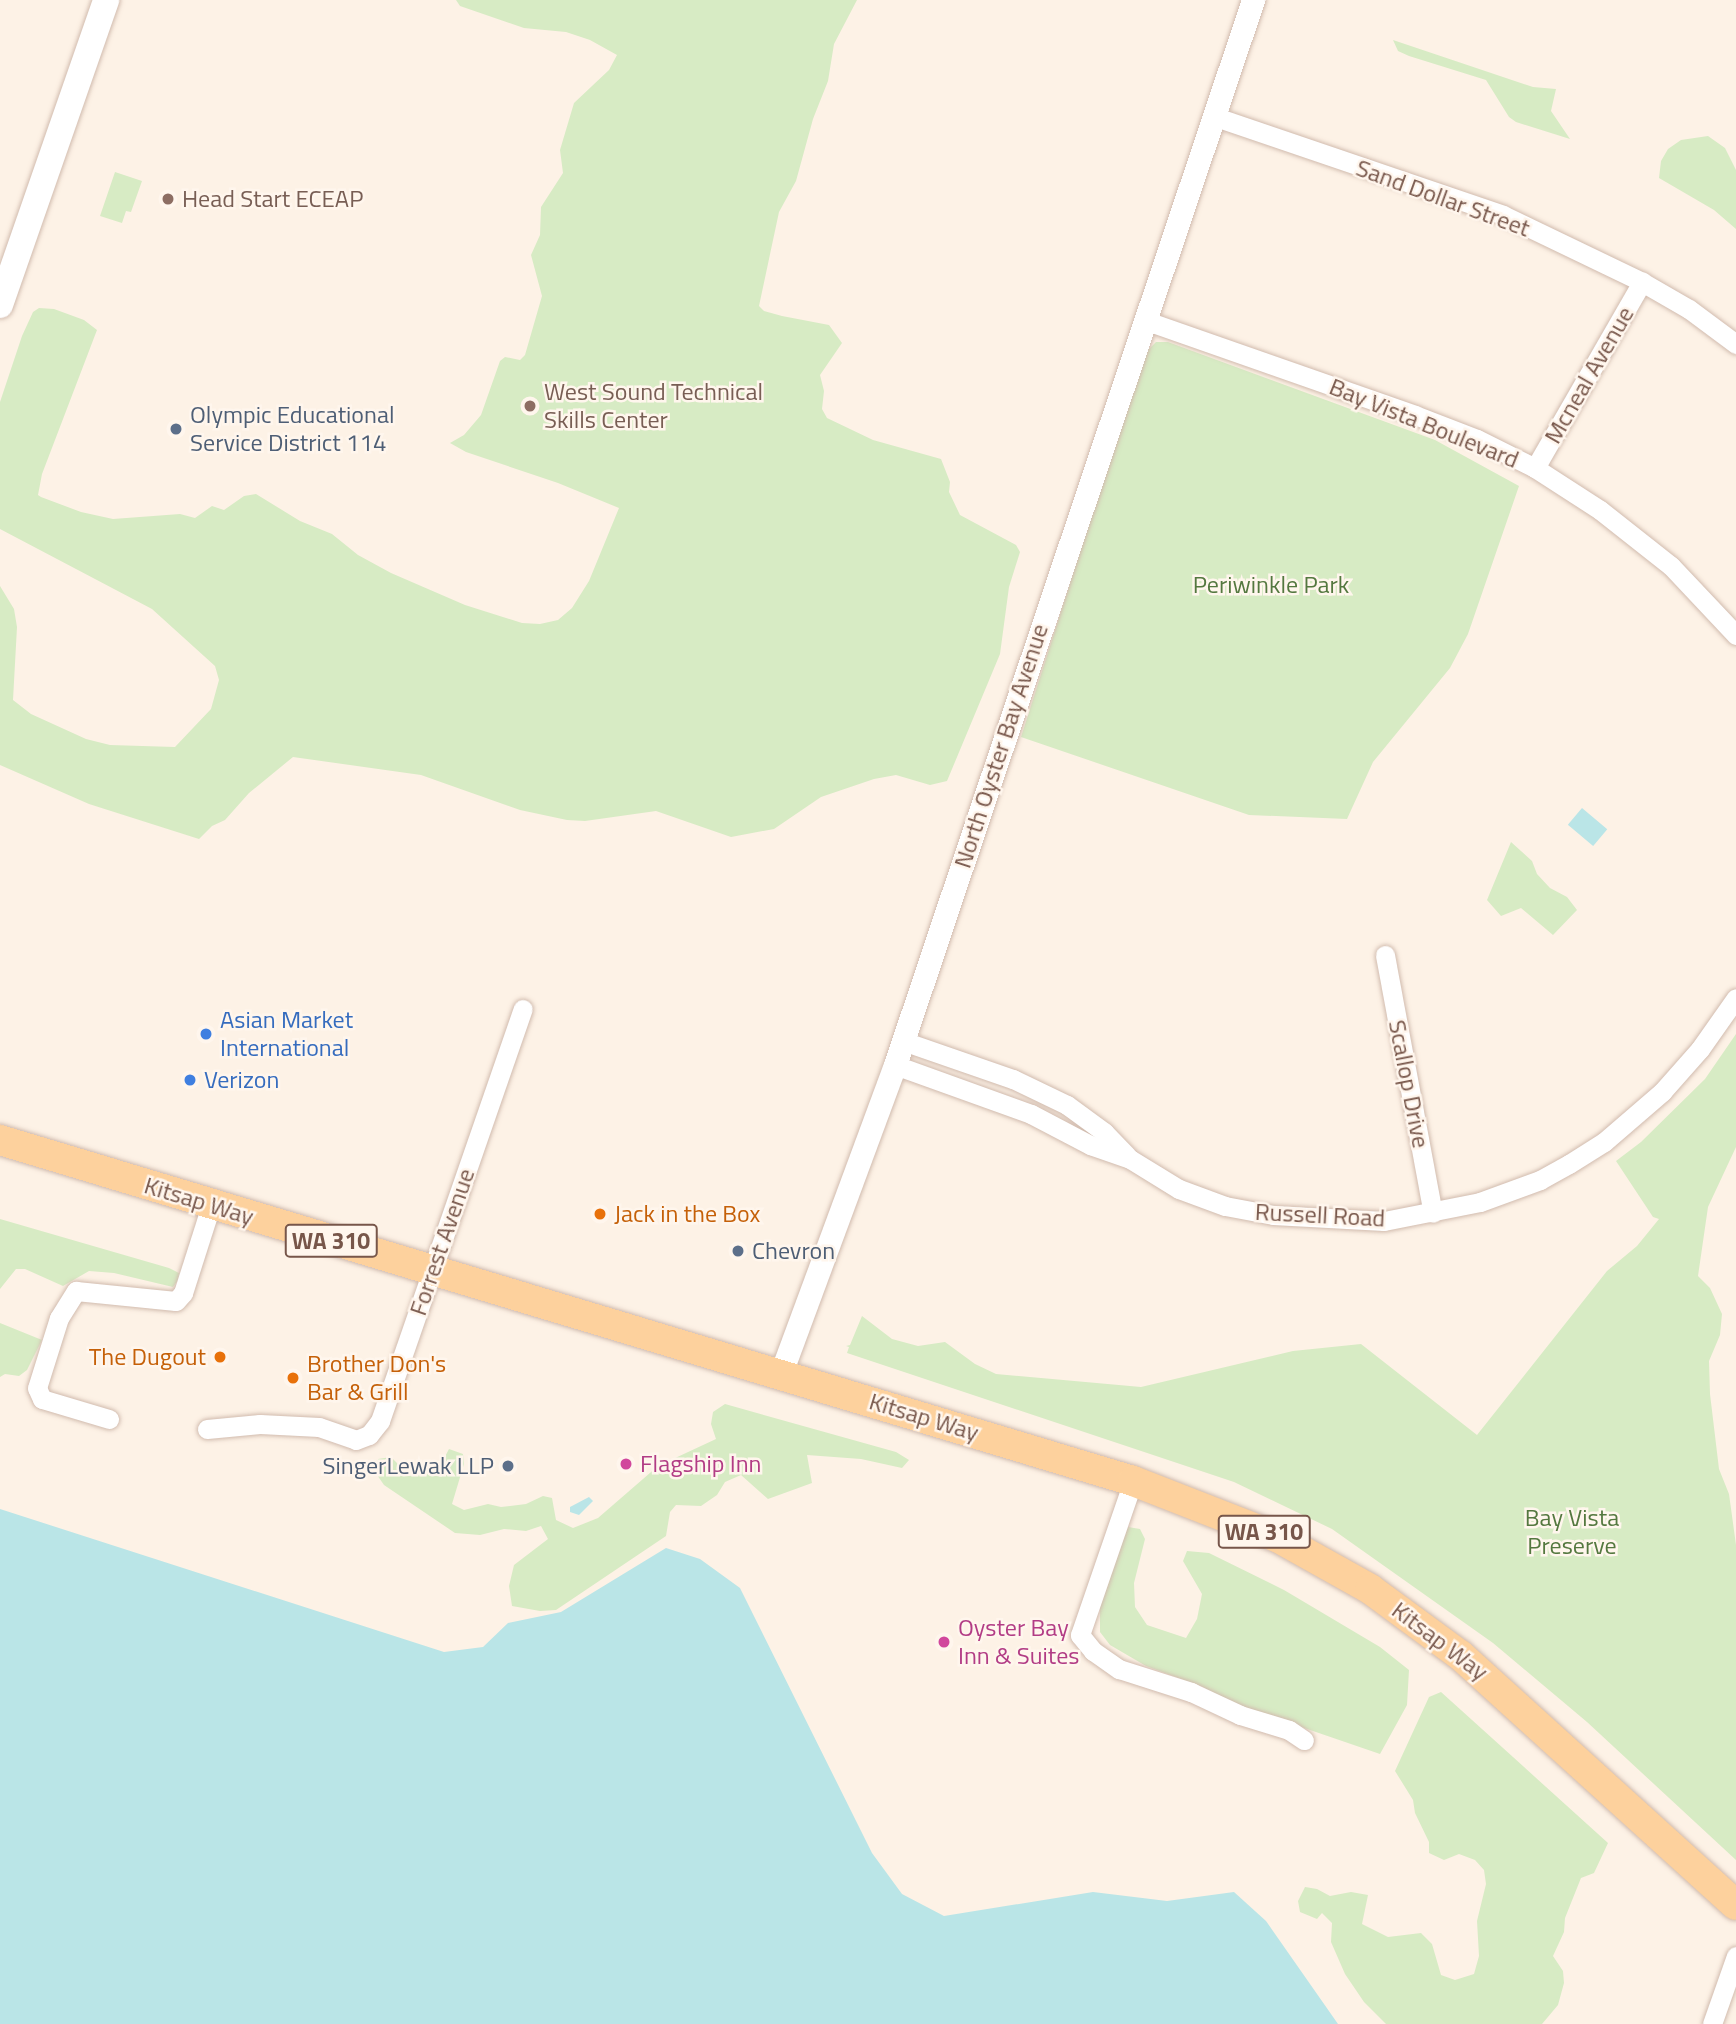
<!DOCTYPE html>
<style>
body{margin:0}
#map{position:relative;width:1736px;height:2024px;overflow:hidden;background:#fdf2e6;font-family:"Titillium Web",sans-serif}
div>[style]{position:absolute}
.green>*{inset:0;background:#d7ebc4}
.water>*{inset:0;background:#bae5e7;transform-origin:0 0}
.roads{filter:drop-shadow(0 0 2px #d1bbae) drop-shadow(0 0 2px #d1bbae)}
.minor>*{height:19px;margin:-9.5px;padding:0 9.5px;transform-origin:9.5px;border-radius:9.5px;background:#fff}
.tertiary>*{height:23px;margin:-11.5px;padding:0 11.5px;transform-origin:11.5px;border-radius:11.5px;background:#fff}
.secondary>*{height:26px;margin:-13px;padding:0 13px;transform-origin:13px;border-radius:13px;background:#fff}
.primary>*{height:30px;margin:-15px;padding:0 15px;transform-origin:15px;border-radius:15px;background:#fdd19d}
.dots>*{width:19px;height:19px;translate:-50% -50%;box-sizing:border-box;border:4px solid #fff6ed;border-radius:50%}
span{translate:-50% -50%;white-space:nowrap;text-align:center;line-height:1.15;-webkit-text-stroke:5px #fff6ed;paint-order:stroke}
.shield-label span{padding:2px 5px;background:#fff6ed;border:2px solid;border-radius:5px;-webkit-text-stroke-width:0}
.shield-label{font-size:23px;color:#77564a;font-weight:700}
.street-label{font-size:24px;color:#77564a}
.education-label{font-size:24px;color:#785e54}
.left{translate:0 -50%;text-align:left}
.service-label{font-size:24px;color:#4e5e75}
.right{translate:-100% -50%;text-align:right}
.park-label{font-size:24px;color:#54783f}
.shop-label{font-size:24px;color:#366cbe}
.food-label{font-size:24px;color:#c56008}
.hotel-label{font-size:24px;color:#b23c85}
</style>
<div id="map">
<div class="green">
<i style="clip-path:polygon(456px 0,857px 0,834px 44px,828px 81px,813px 119px,796px 181px,779px 212px,759px 306px,764px 311px,782px 316px,829px 325px,842px 343px,820px 375px,824px 391px,822px 409px,827px 418px,873px 440px,941px 459px,950px 482px,949px 492px,960px 515px,1016px 545px,1020px 552px,1009px 587px,1000px 654px,947px 781px,930px 785px,896px 775px,874px 779px,821px 797px,774px 829px,731px 837px,656px 811px,585px 821px,567px 820px,520px 810px,421px 775px,293px 757px,249px 793px,225px 820px,212px 826px,199px 839px,89px 804px,0 765px,0 586px,14px 609px,17px 627px,13px 700px,31px 714px,86px 739px,110px 745px,175px 747px,211px 709px,219px 680px,215px 666px,152px 609px,0 529px,0 402px,22px 336px,33px 312px,39px 308px,54px 309px,84px 320px,97px 330px,42px 474px,38px 495px,41px 497px,81px 512px,113px 519px,180px 514px,195px 518px,212px 506px,224px 510px,244px 496px,256px 494px,300px 521px,332px 534px,358px 555px,391px 573px,465px 605px,522px 623px,540px 624px,558px 620px,572px 608px,589px 581px,619px 508px,558px 483px,466px 452px,450px 443px,464px 435px,481px 415px,500px 361px,505px 357px,520px 360px,525px 355px,542px 296px,531px 255px,540px 235px,541px 207px,563px 173px,560px 150px,574px 103px,609px 70px,617px 55px,590px 40px,566px 32px,524px 28px,460px 6px)"></i>
<i style="clip-path:polygon(1393px 40px,1533px 87px,1556px 89px,1551px 111px,1570px 139px,1516px 122px,1509px 117px,1486px 80px,1409px 56px,1398px 51px)"></i>
<i style="clip-path:polygon(1708px 136px,1725px 148px,1736px 170px,1736px 229px,1714px 210px,1659px 178px,1661px 161px,1668px 149px,1681px 140px)"></i>
<i style="clip-path:polygon(115px 172px,142px 181px,131px 212px,126px 211px,122px 223px,100px 216px)"></i>
<i style="clip-path:polygon(1156px 342px,1168px 342px,1435px 440px,1519px 486px,1468px 634px,1450px 668px,1373px 762px,1347px 819px,1249px 815px,1021px 737px,1143px 355px)"></i>
<i style="clip-path:polygon(1511px 842px,1532px 861px,1537px 874px,1550px 888px,1567px 897px,1577px 910px,1553px 935px,1521px 908px,1501px 916px,1487px 900px)"></i>
<i style="clip-path:polygon(1736px 1034px,1736px 1147px,1708px 1207px,1698px 1276px,1710px 1288px,1722px 1314px,1720px 1335px,1709px 1361px,1710px 1394px,1719px 1469px,1729px 1494px,1736px 1545px,1736px 1860px,1587px 1722px,1493px 1643px,1332px 1529px,1234px 1482px,847px 1353px,849px 1347px,846px 1346px,850px 1345px,862px 1316px,892px 1339px,918px 1346px,945px 1342px,975px 1364px,996px 1374px,1141px 1387px,1293px 1351px,1361px 1344px,1477px 1435px,1607px 1271px,1637px 1246px,1659px 1219px,1653px 1217px,1616px 1161px,1641px 1142px,1705px 1079px)"></i>
<i style="clip-path:polygon(0 1219px,169px 1268px,179px 1273px,178px 1280px,173px 1287px,114px 1273px,89px 1271px,63px 1286px,25px 1269px,16px 1269px,0 1289px)"></i>
<i style="clip-path:polygon(0 1323px,42px 1340px,27px 1370px,19px 1376px,5px 1374px,0 1377px)"></i>
<i style="clip-path:polygon(725px 1404px,896px 1452px,909px 1460px,902px 1468px,861px 1459px,807px 1455px,812px 1483px,768px 1499px,741px 1475px,725px 1482px,717px 1495px,701px 1506px,676px 1505px,670px 1512px,666px 1536px,556px 1610px,540px 1611px,512px 1606px,509px 1586px,514px 1565px,548px 1539px,541px 1526px,526px 1531px,504px 1529px,480px 1535px,455px 1533px,384px 1485px,375px 1472px,378px 1459px,391px 1457px,400px 1466px,432px 1468px,441px 1464px,449px 1449px,463px 1454px,464px 1464px,452px 1504px,464px 1510px,488px 1504px,501px 1507px,526px 1504px,543px 1496px,552px 1498px,556px 1520px,573px 1528px,598px 1518px,658px 1466px,716px 1439px,711px 1424px,713px 1412px)"></i>
<i style="clip-path:polygon(1128px 1527px,1140px 1529px,1145px 1539px,1134px 1583px,1135px 1607px,1147px 1625px,1186px 1638px,1197px 1619px,1202px 1594px,1183px 1561px,1187px 1551px,1209px 1553px,1284px 1590px,1380px 1647px,1409px 1670px,1407px 1705px,1380px 1754px,1226px 1701px,1203px 1687px,1146px 1666px,1110px 1645px,1100px 1632px,1100px 1606px)"></i>
<i style="clip-path:polygon(1441px 1692px,1608px 1843px,1594px 1873px,1581px 1878px,1565px 1918px,1564px 1932px,1553px 1956px,1563px 1971px,1564px 1983px,1558px 2005px,1542px 2024px,1386px 2024px,1364px 2002px,1345px 1974px,1331px 1942px,1332px 1923px,1322px 1913px,1317px 1919px,1300px 1912px,1298px 1901px,1305px 1887px,1317px 1889px,1330px 1896px,1351px 1892px,1368px 1895px,1362px 1924px,1388px 1937px,1421px 1933px,1432px 1944px,1441px 1975px,1455px 1980px,1474px 1974px,1479px 1956px,1477px 1921px,1486px 1884px,1484px 1870px,1475px 1860px,1459px 1854px,1444px 1860px,1429px 1853px,1429px 1842px,1415px 1813px,1413px 1800px,1395px 1771px,1429px 1697px)"></i>
</div>
<div class="water">
<i style="left:1582px;top:808px;width:33px;height:22px;rotate:40deg"></i>
<i style="clip-path:polygon(589px 1497px,593px 1501px,579px 1515px,570px 1512px,570px 1507px)"></i>
<i style="clip-path:polygon(0 1509px,444px 1652px,483px 1647px,508px 1623px,561px 1612px,666px 1548px,700px 1559px,740px 1588px,872px 1853px,902px 1894px,944px 1916px,1093px 1892px,1167px 1901px,1234px 1892px,1266px 1921px,1338px 2024px,0 2024px)"></i>
</div>
<div class="roads">
<div class="minor">
<i style="left:1213px;top:116px;width:306px;rotate:18.8deg"></i>
<i style="left:1503px;top:215px;width:154px;rotate:25.7deg"></i>
<i style="left:1642px;top:282px;width:54px;rotate:29.9deg"></i>
<i style="left:1689px;top:309px;width:59px;rotate:36.7deg"></i>
<i style="left:1144px;top:320px;width:287px;rotate:19.3deg"></i>
<i style="left:1415px;top:415px;width:66px;rotate:21.2deg"></i>
<i style="left:1477px;top:439px;width:65px;rotate:26.6deg"></i>
<i style="left:1535px;top:468px;width:77px;rotate:32.9deg"></i>
<i style="left:1600px;top:510px;width:90px;rotate:38.3deg"></i>
<i style="left:1671px;top:566px;width:95px;rotate:46.7deg"></i>
<i style="left:1535px;top:468px;width:215px;rotate:-60.1deg"></i>
<i style="left:1385px;top:955px;width:262px;rotate:79.5deg"></i>
<i style="left:903px;top:1041px;width:116px;rotate:19.1deg"></i>
<i style="left:1013px;top:1079px;width:60px;rotate:25.7deg"></i>
<i style="left:1067px;top:1105px;width:46px;rotate:36.1deg"></i>
<i style="left:1104px;top:1132px;width:33px;rotate:46deg"></i>
<i style="left:895px;top:1065px;width:145px;rotate:19.8deg"></i>
<i style="left:1031px;top:1114px;width:67px;rotate:27.7deg"></i>
<i style="left:1090px;top:1145px;width:42px;rotate:19.3deg"></i>
<i style="left:1130px;top:1159px;width:57px;rotate:31.5deg"></i>
<i style="left:1179px;top:1189px;width:49px;rotate:20.3deg"></i>
<i style="left:1225px;top:1206px;width:49px;rotate:10.6deg"></i>
<i style="left:1273px;top:1215px;width:111px;rotate:3.1deg"></i>
<i style="left:1384px;top:1221px;width:98px;rotate:-11.2deg"></i>
<i style="left:1480px;top:1202px;width:64px;rotate:-20.1deg"></i>
<i style="left:1540px;top:1180px;width:33px;rotate:-29deg"></i>
<i style="left:1569px;top:1164px;width:41px;rotate:-32.2deg"></i>
<i style="left:1604px;top:1142px;width:77px;rotate:-40.8deg"></i>
<i style="left:1662px;top:1092px;width:57px;rotate:-48.5deg"></i>
<i style="left:1700px;top:1049px;width:62px;rotate:-54.8deg"></i>
<i style="left:109px;top:1419px;width:70px;rotate:-163.4deg"></i>
<i style="left:42px;top:1399px;width:12px;rotate:-114deg"></i>
<i style="left:37px;top:1388px;width:73px;rotate:-72.6deg"></i>
<i style="left:59px;top:1318px;width:32px;rotate:-58deg"></i>
<i style="left:76px;top:1291px;width:100px;rotate:5.7deg"></i>
<i style="left:176px;top:1301px;width:11px;rotate:-49deg"></i>
<i style="left:183px;top:1293px;width:92px;rotate:-72.3deg"></i>
<i style="left:207px;top:1429px;width:53px;rotate:-5.4deg"></i>
<i style="left:260px;top:1424px;width:59px;rotate:2.9deg"></i>
<i style="left:319px;top:1427px;width:39px;rotate:19deg"></i>
<i style="left:356px;top:1440px;width:14px;rotate:-21deg"></i>
<i style="left:369px;top:1435px;width:18px;rotate:-52deg"></i>
<i style="left:380px;top:1421px;width:436px;rotate:-70.9deg"></i>
<i style="left:1133px;top:1481px;width:163px;rotate:109deg"></i>
<i style="left:1080px;top:1635px;width:21px;rotate:51deg"></i>
<i style="left:1093px;top:1651px;width:32px;rotate:35deg"></i>
<i style="left:1119px;top:1669px;width:76px;rotate:17.7deg"></i>
<i style="left:1191px;top:1692px;width:54px;rotate:25.1deg"></i>
<i style="left:1240px;top:1715px;width:51px;rotate:17deg"></i>
<i style="left:1289px;top:1730px;width:18px;rotate:34deg"></i>
<i style="left:1712px;top:2024px;width:72px;rotate:-70.6deg"></i>
</div>
<div class="tertiary">
<i style="left:781px;top:1373px;width:328px;rotate:-69.7deg"></i>
<i style="left:895px;top:1065px;width:1124px;rotate:-71.42deg"></i>
</div>
<div class="secondary">
<i style="left:0;top:305px;width:323px;rotate:-70.8deg"></i>
</div>
<div class="primary">
<i style="left:0;top:1140px;width:1183px;rotate:16.75deg"></i>
<i style="left:1133px;top:1481px;width:155px;rotate:21.3deg"></i>
<i style="left:1277px;top:1537px;width:107px;rotate:29.2deg"></i>
<i style="left:1370px;top:1589px;width:112px;rotate:36.3deg"></i>
<i style="left:1460px;top:1655px;width:372px;rotate:42.2deg"></i>
</div>
</div>
<div class="dots">
<i style="left:168px;top:199px;background:#8d6e63"></i>
<i style="left:530px;top:406px;background:#8d6e63"></i>
<i style="left:176px;top:429px;background:#5c6f8a"></i>
<i style="left:206px;top:1034px;background:#3f7fe0"></i>
<i style="left:190px;top:1080px;background:#3f7fe0"></i>
<i style="left:600px;top:1214px;background:#e8710a"></i>
<i style="left:738px;top:1251px;background:#5c6f8a"></i>
<i style="left:220px;top:1357px;background:#e8710a"></i>
<i style="left:293px;top:1378px;background:#e8710a"></i>
<i style="left:626px;top:1464px;background:#d1479c"></i>
<i style="left:508px;top:1466px;background:#5c6f8a"></i>
<i style="left:944px;top:1642px;background:#d1479c"></i>
</div>
<div class="shield-label">
<span style="left:331px;top:1241px">WA 310</span>
<span style="left:1264px;top:1532px">WA 310</span>
</div>
<div class="street-label">
<span style="left:1443px;top:198px;rotate:20deg">Sand Dollar Street</span>
<span style="left:1589px;top:375px;rotate:-60deg">Mcneal Avenue</span>
<span style="left:1424px;top:423px;rotate:22deg">Bay Vista Boulevard</span>
<span style="left:1001px;top:746px;rotate:-72deg">North Oyster Bay Avenue</span>
<span style="left:1409px;top:1084px;rotate:79deg">Scallop Drive</span>
<span style="left:199px;top:1201px;rotate:17deg">Kitsap Way</span>
<span style="left:1320px;top:1215px;rotate:3deg">Russell Road</span>
<span style="left:442px;top:1242px;rotate:-71deg">Forrest Avenue</span>
<span style="left:924px;top:1417px;rotate:17deg">Kitsap Way</span>
<span style="left:1440px;top:1641px;rotate:37deg">Kitsap Way</span>
</div>
<div class="education-label">
<span class="left" style="left:182px;top:199px">Head Start ECEAP</span>
<span class="left" style="left:544px;top:406px">West Sound Technical<br>Skills Center</span>
</div>
<div class="service-label">
<span class="left" style="left:190px;top:429px">Olympic Educational<br>Service District 114</span>
<span class="left" style="left:752px;top:1251px">Chevron</span>
<span class="right" style="left:494px;top:1466px">SingerLewak LLP</span>
</div>
<div class="park-label">
<span style="left:1271px;top:585px">Periwinkle Park</span>
<span style="left:1572px;top:1532px">Bay Vista<br>Preserve</span>
</div>
<div class="shop-label">
<span class="left" style="left:220px;top:1034px">Asian Market<br>International</span>
<span class="left" style="left:204px;top:1080px">Verizon</span>
</div>
<div class="food-label">
<span class="left" style="left:614px;top:1214px">Jack in the Box</span>
<span class="right" style="left:206px;top:1357px">The Dugout</span>
<span class="left" style="left:307px;top:1378px">Brother Don's<br>Bar &amp; Grill</span>
</div>
<div class="hotel-label">
<span class="left" style="left:640px;top:1464px">Flagship Inn</span>
<span class="left" style="left:958px;top:1642px">Oyster Bay<br>Inn &amp; Suites</span>
</div>
</div>
